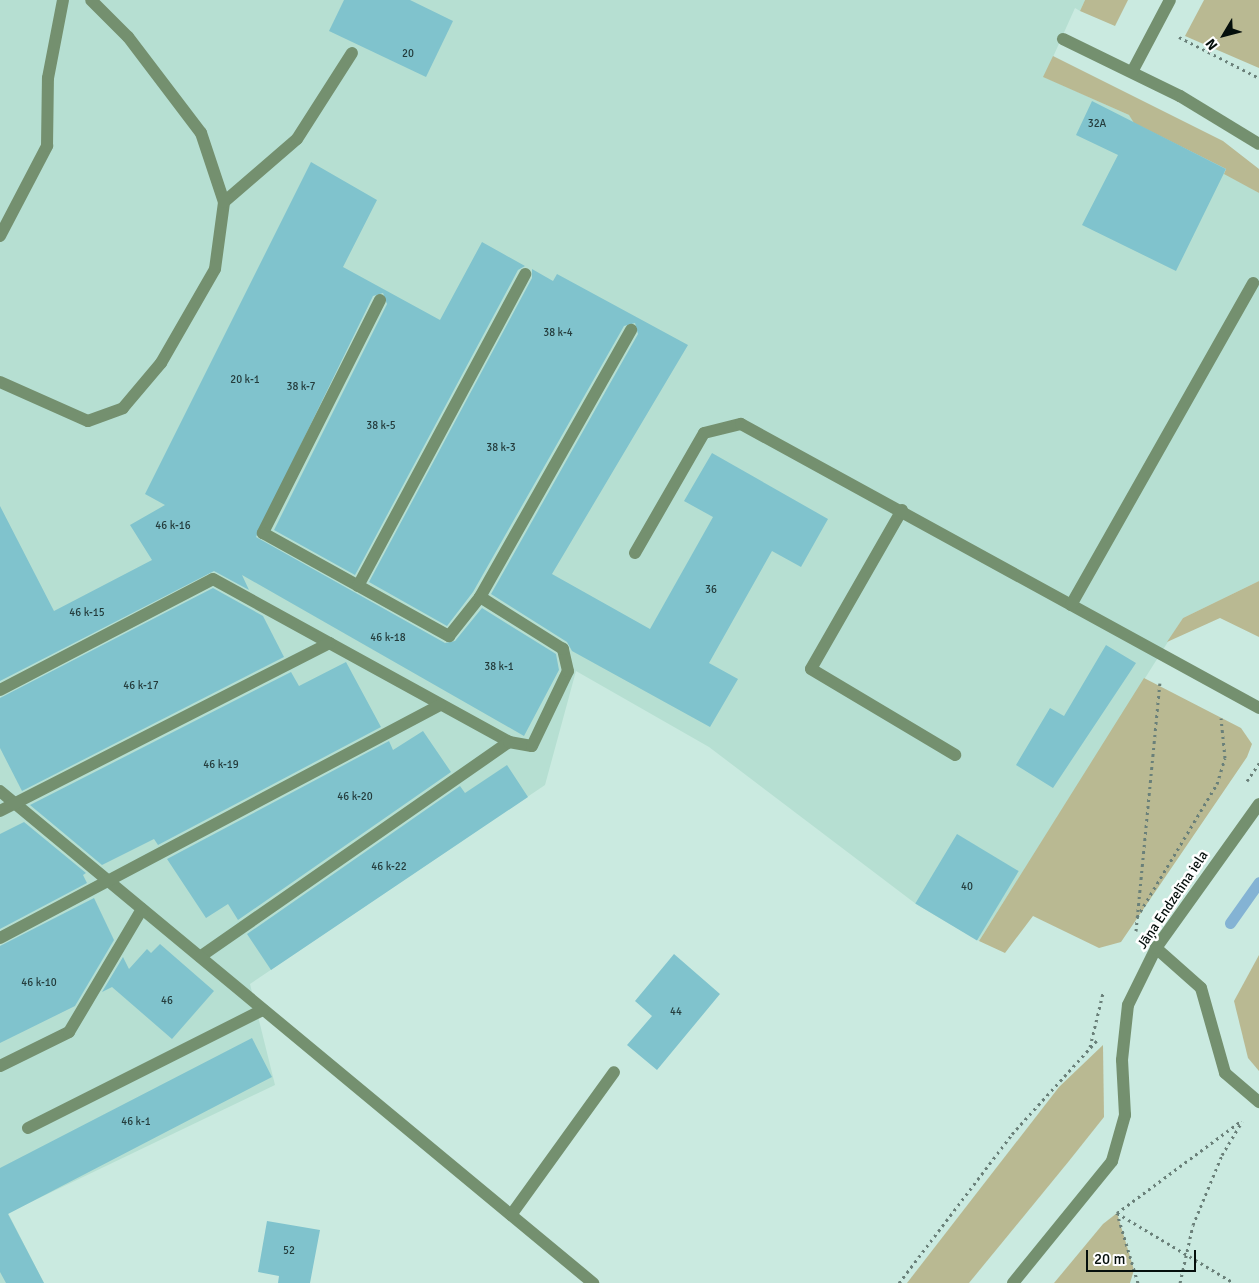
<!DOCTYPE html>
<meta charset="utf-8">
<style>
body{margin:0}
#map{position:relative;width:1259px;height:1283px;overflow:hidden;background:#caeae0;font-family:Signika,sans-serif}
div>[style]{position:absolute}
.built>*{inset:0;background:#b6dfd2}
.green>*{inset:0;background:#b9b992}
.stream>*{height:11px;margin:-5.5px;padding:0 5.5px;transform-origin:5.5px;border-radius:5.5px;background:#84b3d4}
.building>*{inset:0;background:#80c3cd;transform-origin:0 0}
.path>*{height:3px;margin-top:-1.5px;transform-origin:0;background:repeating-linear-gradient(90deg,#6a8079 0 2.5px,transparent 0 6.5px)}
.minor>*{height:12px;margin:-6px;padding:0 6px;transform-origin:6px;border-radius:6px;background:#74906f}
span{translate:-50% -50%;white-space:nowrap;text-align:center;line-height:1.15;-webkit-text-stroke:5px #fff;paint-order:stroke}
.number-label{font-size:11px;color:#243c3c}
.number-label span{-webkit-text-stroke-width:0}
.street-label{font-size:14px;color:#050f0c}
.north{position:absolute;left:1199px;top:10px;width:50px;height:50px;-webkit-text-stroke:4px #fff;paint-order:stroke;rotate:233deg;font-size:14px;font-weight:700;line-height:20px;text-align:center;color:#050f0c}
.north::after{content:'';display:block;margin:auto;width:18px;height:22px;background:#050f0c;clip-path:polygon(50% 0,100% 100%,50% 72%,0 100%)}
.scale{position:absolute;left:1086px;top:1250px;width:110px;height:22px;box-sizing:border-box;border:2px solid #050f0c;border-top:0;padding-left:6px;font-size:15px;line-height:18px;white-space:nowrap;color:#050f0c;-webkit-text-stroke:4px #fff;paint-order:stroke}
</style>
<div id="map">
<div class="built">
<i style="clip-path:polygon(0 0,1085px 0,1080px 11px,1075px 8px,1044px 77px,1129px 115px,1259px 193px,1259px 581px,1183px 618px,979px 941px,916px 904px,709px 747px,576px 671px,545px 785px,250px 984px,275px 1085px,8px 1213px,44px 1283px,0 1283px)"></i>
</div>
<div class="green">
<i style="clip-path:polygon(1085px 0,1128px 0,1115px 26px,1080px 11px)"></i>
<i style="clip-path:polygon(1204px 0,1259px 0,1259px 68px,1185px 36px)"></i>
<i style="clip-path:polygon(1053px 56px,1223px 141px,1259px 169px,1259px 193px,1224px 174px,1226px 169px,1134px 123px,1129px 115px,1043px 77px)"></i>
<i style="clip-path:polygon(1259px 581px,1259px 637px,1220px 618px,1167px 642px,1183px 618px)"></i>
<i style="clip-path:polygon(1144px 678px,1241px 728px,1252px 744px,1247px 757px,1121px 942px,1099px 948px,1033px 916px,1005px 953px,979px 941px)"></i>
<i style="clip-path:polygon(1259px 955px,1259px 1071px,1248px 1058px,1234px 1001px)"></i>
<i style="clip-path:polygon(1103px 1045px,1104px 1117px,1069px 1161px,969px 1283px,907px 1283px,1059px 1087px)"></i>
<i style="clip-path:polygon(1117px 1213px,1134px 1270px,1130px 1283px,1054px 1283px,1103px 1224px)"></i>
</div>
<div class="stream">
<i style="left:1230px;top:923px;width:50px;rotate:-54.7deg"></i>
</div>
<div class="building">
<i style="clip-path:polygon(344px 0,410px 0,453px 21px,426px 77px,329px 31px)"></i>
<i style="clip-path:polygon(1092px 101px,1226px 169px,1176px 271px,1082px 225px,1118px 155px,1076px 135px)"></i>
<i style="clip-path:polygon(311px 162px,377px 200px,343px 267px,440px 320px,482px 242px,525px 266px,518px 270px,355px 575px,274px 530px,387px 304px,383px 293px,373px 296px,256px 537px,445px 643px,455px 641px,482px 608px,556px 654px,559px 670px,524px 736px,242px 575px,249px 590px,214px 571px,0 681px,0 506px,54px 611px,152px 560px,130px 525px,165px 505px,145px 494px)"></i>
<i style="clip-path:polygon(532px 269px,553px 281px,557px 274px,688px 345px,552px 574px,650px 629px,713px 517px,684px 501px,712px 453px,828px 519px,801px 567px,772px 551px,709px 663px,738px 679px,710px 727px,572px 651px,567px 642px,491px 594px,638px 334px,635px 323px,624px 326px,473px 592px,447px 626px,369px 582px,532px 278px)"></i>
<i style="clip-path:polygon(213px 588px,263px 616px,284px 657px,22px 791px,0 748px,0 698px)"></i>
<i style="clip-path:polygon(1106px 645px,1136px 663px,1053px 788px,1016px 765px,1050px 708px,1064px 716px)"></i>
<i style="clip-path:polygon(346px 662px,381px 727px,158px 845px,154px 839px,102px 865px,30px 805px,291px 672px,299px 686px)"></i>
<i style="clip-path:polygon(423px 731px,451px 772px,238px 920px,228px 904px,206px 918px,167px 859px,389px 741px,393px 750px)"></i>
<i style="clip-path:polygon(507px 765px,528px 797px,271px 970px,247px 934px,460px 786px,465px 793px)"></i>
<i style="clip-path:polygon(24px 822px,86px 873px,83px 875px,87px 883px,0 929px,0 834px)"></i>
<i style="left:957px;top:834px;width:72px;height:81px;rotate:31deg"></i>
<i style="clip-path:polygon(94px 898px,114px 940px,75px 1006px,0 1043px,0 946px)"></i>
<i style="clip-path:polygon(160px 944px,214px 991px,172px 1039px,112px 987px,102px 992px,123px 957px,129px 969px,147px 949px,151px 953px)"></i>
<i style="clip-path:polygon(674px 954px,720px 994px,657px 1070px,627px 1045px,652px 1016px,635px 1001px)"></i>
<i style="clip-path:polygon(252px 1038px,272px 1077px,8px 1214px,44px 1283px,6px 1283px,0 1272px,0 1168px)"></i>
<i style="clip-path:polygon(267px 1221px,320px 1230px,310px 1283px,278px 1283px,279px 1276px,258px 1272px)"></i>
</div>
<div class="path">
<i style="left:1179px;top:37px;width:90px;rotate:27.1deg"></i>
<i style="left:1247px;top:781px;width:22px;rotate:-56deg"></i>
<i style="left:1137px;top:917px;width:155px;rotate:-59deg"></i>
<i style="left:1217px;top:784px;width:27px;rotate:-73deg"></i>
<i style="left:1225px;top:758px;width:40px;rotate:-95.7deg"></i>
<i style="left:1136px;top:931px;width:249px;rotate:-84.5deg"></i>
<i style="left:1090px;top:1047px;width:56px;rotate:-76.5deg"></i>
<i style="left:1117px;top:1213px;width:154px;rotate:-36.6deg"></i>
<i style="left:899px;top:1283px;width:187px;rotate:-52.8deg"></i>
<i style="left:1012px;top:1134px;width:128px;rotate:-47.8deg"></i>
<i style="left:1138px;top:1283px;width:73px;rotate:-106.7deg"></i>
<i style="left:1117px;top:1213px;width:136px;rotate:30.9deg"></i>
<i style="left:1180px;top:1283px;width:59px;rotate:-77.4deg"></i>
<i style="left:1193px;top:1225px;width:76px;rotate:-67.5deg"></i>
<i style="left:1222px;top:1155px;width:39px;rotate:-59deg"></i>
</div>
<div class="minor">
<i style="left:1063px;top:39px;width:130px;rotate:26deg"></i>
<i style="left:1180px;top:96px;width:92px;rotate:31.3deg"></i>
<i style="left:1132px;top:72px;width:81px;rotate:-62.2deg"></i>
<i style="left:224px;top:202px;width:96px;rotate:-40.8deg"></i>
<i style="left:297px;top:139px;width:102px;rotate:-57.4deg"></i>
<i style="left:0;top:236px;width:102px;rotate:-62.4deg"></i>
<i style="left:47px;top:146px;width:68px;rotate:-89.2deg"></i>
<i style="left:48px;top:78px;width:79px;rotate:-79.1deg"></i>
<i style="left:380px;top:300px;width:261px;rotate:116.7deg"></i>
<i style="left:263px;top:533px;width:213px;rotate:29deg"></i>
<i style="left:449px;top:636px;width:50px;rotate:-51.5deg"></i>
<i style="left:0;top:382px;width:96px;rotate:23.9deg"></i>
<i style="left:88px;top:421px;width:37px;rotate:-20deg"></i>
<i style="left:123px;top:408px;width:59px;rotate:-49.8deg"></i>
<i style="left:161px;top:363px;width:108px;rotate:-60.1deg"></i>
<i style="left:215px;top:269px;width:68px;rotate:-82.3deg"></i>
<i style="left:224px;top:202px;width:73px;rotate:-108.4deg"></i>
<i style="left:201px;top:133px;width:121px;rotate:-127.2deg"></i>
<i style="left:128px;top:37px;width:52px;rotate:-135deg"></i>
<i style="left:902px;top:510px;width:183px;rotate:119.8deg"></i>
<i style="left:811px;top:669px;width:168px;rotate:30.8deg"></i>
<i style="left:635px;top:553px;width:138px;rotate:-60.1deg"></i>
<i style="left:704px;top:433px;width:38px;rotate:-14deg"></i>
<i style="left:741px;top:424px;width:591px;rotate:28.73deg"></i>
<i style="left:358px;top:586px;width:354px;rotate:-61.8deg"></i>
<i style="left:1071px;top:605px;width:370px;rotate:-60.5deg"></i>
<i style="left:0;top:690px;width:240px;rotate:-27.5deg"></i>
<i style="left:213px;top:579px;width:338px;rotate:28.8deg"></i>
<i style="left:509px;top:742px;width:376px;rotate:145.2deg"></i>
<i style="left:509px;top:742px;width:23px;rotate:10deg"></i>
<i style="left:532px;top:746px;width:83px;rotate:-64.4deg"></i>
<i style="left:568px;top:671px;width:23px;rotate:-103deg"></i>
<i style="left:563px;top:649px;width:98px;rotate:-147.9deg"></i>
<i style="left:480px;top:597px;width:307px;rotate:-60.5deg"></i>
<i style="left:0;top:791px;width:771px;rotate:39.68deg"></i>
<i style="left:0;top:811px;width:370px;rotate:-27deg"></i>
<i style="left:0;top:938px;width:498px;rotate:-27.9deg"></i>
<i style="left:1156px;top:948px;width:60px;rotate:41.6deg"></i>
<i style="left:1201px;top:988px;width:88px;rotate:74.2deg"></i>
<i style="left:1225px;top:1073px;width:45px;rotate:40.5deg"></i>
<i style="left:0;top:1066px;width:77px;rotate:-26.2deg"></i>
<i style="left:69px;top:1032px;width:143px;rotate:-59.3deg"></i>
<i style="left:28px;top:1128px;width:263px;rotate:-26.7deg"></i>
<i style="left:511px;top:1215px;width:176px;rotate:-54.2deg"></i>
<i style="left:1013px;top:1283px;width:157px;rotate:-50.9deg"></i>
<i style="left:1112px;top:1161px;width:48px;rotate:-74.2deg"></i>
<i style="left:1125px;top:1115px;width:55px;rotate:-93.1deg"></i>
<i style="left:1122px;top:1060px;width:55px;rotate:-83.8deg"></i>
<i style="left:1128px;top:1005px;width:64px;rotate:-63.8deg"></i>
<i style="left:1156px;top:948px;width:177px;rotate:-54.4deg"></i>
</div>
<div class="number-label">
<span style="left:408px;top:54px">20</span>
<span style="left:1097px;top:124px">32A</span>
<span style="left:558px;top:333px">38 k-4</span>
<span style="left:245px;top:380px">20 k-1</span>
<span style="left:301px;top:387px">38 k-7</span>
<span style="left:381px;top:426px">38 k-5</span>
<span style="left:501px;top:448px">38 k-3</span>
<span style="left:173px;top:526px">46 k-16</span>
<span style="left:711px;top:590px">36</span>
<span style="left:87px;top:613px">46 k-15</span>
<span style="left:388px;top:638px">46 k-18</span>
<span style="left:499px;top:667px">38 k-1</span>
<span style="left:141px;top:686px">46 k-17</span>
<span style="left:221px;top:765px">46 k-19</span>
<span style="left:355px;top:797px">46 k-20</span>
<span style="left:389px;top:867px">46 k-22</span>
<span style="left:967px;top:887px">40</span>
<span style="left:39px;top:983px">46 k-10</span>
<span style="left:167px;top:1001px">46</span>
<span style="left:676px;top:1012px">44</span>
<span style="left:136px;top:1122px">46 k-1</span>
<span style="left:289px;top:1251px">52</span>
</div>
<div class="street-label">
<span style="left:1173px;top:900px;rotate:-56deg">Jāņa Endzelīna iela</span>
</div>
<div class="north">N</div>
<div class="scale">20 m</div>
</div>
